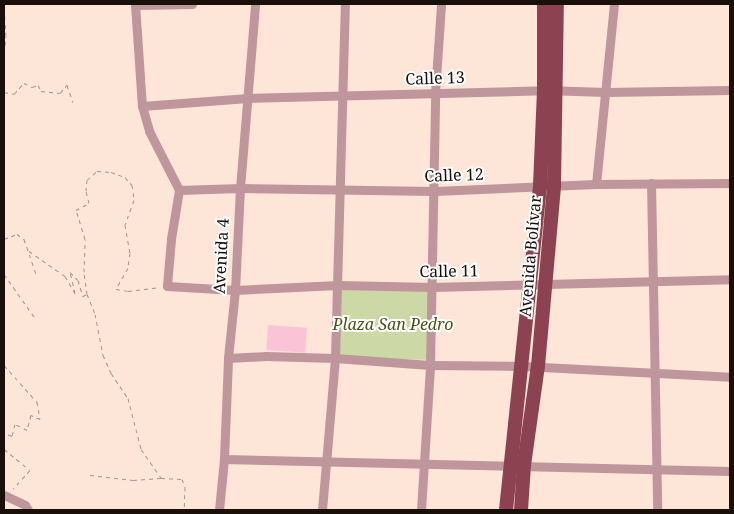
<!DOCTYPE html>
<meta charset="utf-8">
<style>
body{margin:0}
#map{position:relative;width:734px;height:514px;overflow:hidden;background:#fde5d7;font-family:"Noto Serif",serif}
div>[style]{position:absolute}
.green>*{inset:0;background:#cdd8a7;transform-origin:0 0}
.building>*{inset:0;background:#fbc4d6;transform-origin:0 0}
.path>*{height:1px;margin-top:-0.5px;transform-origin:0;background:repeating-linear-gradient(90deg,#a69489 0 4px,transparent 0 8px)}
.minor>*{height:9px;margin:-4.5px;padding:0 4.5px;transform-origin:4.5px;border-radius:4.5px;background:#bf969b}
.trunk>*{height:14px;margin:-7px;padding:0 7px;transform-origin:7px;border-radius:7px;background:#8c4250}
span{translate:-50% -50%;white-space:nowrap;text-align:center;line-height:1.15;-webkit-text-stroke:4px #fff;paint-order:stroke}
.street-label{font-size:16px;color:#1a100a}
.park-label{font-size:16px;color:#4a5517;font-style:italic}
.frame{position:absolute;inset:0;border:5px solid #1a100a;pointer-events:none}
</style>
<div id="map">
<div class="green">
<i style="left:338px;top:285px;width:94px;height:73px;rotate:1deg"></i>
</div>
<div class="building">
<i style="left:268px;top:325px;width:39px;height:25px;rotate:4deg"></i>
</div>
<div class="path">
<i style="left:4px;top:53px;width:17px;rotate:-83deg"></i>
<i style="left:6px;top:36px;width:32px;rotate:-94deg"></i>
<i style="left:4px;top:92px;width:10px;rotate:11deg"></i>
<i style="left:14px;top:94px;width:15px;rotate:-48deg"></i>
<i style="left:24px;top:83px;width:9px;rotate:27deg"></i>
<i style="left:32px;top:87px;width:6px;rotate:-18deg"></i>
<i style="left:38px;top:85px;width:7px;rotate:63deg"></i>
<i style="left:41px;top:91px;width:19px;rotate:6deg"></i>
<i style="left:60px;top:93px;width:11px;rotate:-49deg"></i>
<i style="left:67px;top:85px;width:18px;rotate:71deg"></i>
<i style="left:4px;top:239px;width:14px;rotate:-21deg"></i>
<i style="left:17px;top:234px;width:9px;rotate:36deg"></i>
<i style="left:24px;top:239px;width:39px;rotate:71deg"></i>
<i style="left:29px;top:251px;width:44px;rotate:34.8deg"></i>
<i style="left:65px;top:276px;width:20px;rotate:60deg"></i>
<i style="left:75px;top:293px;width:22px;rotate:-103deg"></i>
<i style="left:70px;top:272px;width:11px;rotate:45deg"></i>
<i style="left:78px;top:280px;width:17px;rotate:73deg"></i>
<i style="left:83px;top:296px;width:4px;rotate:-27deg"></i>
<i style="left:87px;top:294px;width:22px;rotate:-98deg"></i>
<i style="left:84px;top:272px;width:33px;rotate:-88deg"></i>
<i style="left:85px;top:239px;width:30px;rotate:-107deg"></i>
<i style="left:76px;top:210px;width:15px;rotate:-28deg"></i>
<i style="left:89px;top:203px;width:12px;rotate:-104deg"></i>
<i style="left:86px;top:191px;width:11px;rotate:-85deg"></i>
<i style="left:87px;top:180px;width:13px;rotate:-42deg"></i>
<i style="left:97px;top:171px;width:14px;rotate:4deg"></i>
<i style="left:111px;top:172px;width:15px;rotate:20deg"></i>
<i style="left:125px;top:177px;width:11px;rotate:49deg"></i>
<i style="left:132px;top:185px;width:15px;rotate:82deg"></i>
<i style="left:134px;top:200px;width:27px;rotate:110deg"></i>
<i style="left:125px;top:225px;width:28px;rotate:80deg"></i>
<i style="left:130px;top:253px;width:15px;rotate:98deg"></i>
<i style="left:128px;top:268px;width:24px;rotate:120deg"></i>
<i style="left:116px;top:289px;width:12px;rotate:9deg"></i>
<i style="left:128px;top:291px;width:31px;rotate:-7deg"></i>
<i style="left:4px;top:274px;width:54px;rotate:54.8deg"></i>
<i style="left:87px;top:294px;width:22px;rotate:68deg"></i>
<i style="left:95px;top:314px;width:42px;rotate:79deg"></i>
<i style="left:103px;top:355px;width:20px;rotate:66deg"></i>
<i style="left:111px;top:373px;width:30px;rotate:56deg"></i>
<i style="left:128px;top:398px;width:53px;rotate:75.7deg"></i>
<i style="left:141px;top:449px;width:35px;rotate:55deg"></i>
<i style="left:161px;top:478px;width:21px;rotate:3deg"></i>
<i style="left:182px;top:479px;width:9px;rotate:69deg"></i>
<i style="left:185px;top:487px;width:23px;rotate:92deg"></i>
<i style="left:4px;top:365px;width:50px;rotate:48.3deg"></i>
<i style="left:37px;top:402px;width:17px;rotate:80deg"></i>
<i style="left:40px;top:419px;width:10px;rotate:-156deg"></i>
<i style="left:31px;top:415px;width:16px;rotate:105deg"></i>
<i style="left:27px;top:430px;width:13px;rotate:-153deg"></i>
<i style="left:15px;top:424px;width:12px;rotate:104deg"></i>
<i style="left:12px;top:436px;width:9px;rotate:-159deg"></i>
<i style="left:4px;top:449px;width:33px;rotate:39deg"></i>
<i style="left:30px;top:470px;width:25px;rotate:132deg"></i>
<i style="left:90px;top:475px;width:43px;rotate:6.6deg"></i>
<i style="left:133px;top:480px;width:28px;rotate:-4deg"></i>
</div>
<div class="minor">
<i style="left:135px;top:4px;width:102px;rotate:86.1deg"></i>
<i style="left:142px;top:106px;width:26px;rotate:74deg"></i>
<i style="left:149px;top:131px;width:66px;rotate:63deg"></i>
<i style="left:179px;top:190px;width:50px;rotate:99.3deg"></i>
<i style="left:171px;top:239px;width:47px;rotate:94.9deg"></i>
<i style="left:167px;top:286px;width:68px;rotate:3.4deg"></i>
<i style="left:235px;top:290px;width:103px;rotate:-2.8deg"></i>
<i style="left:338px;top:285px;width:94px;rotate:1.2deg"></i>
<i style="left:432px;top:287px;width:298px;rotate:-1.5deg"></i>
<i style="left:135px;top:5px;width:57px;rotate:-1deg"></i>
<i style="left:142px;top:106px;width:106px;rotate:-4.3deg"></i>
<i style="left:248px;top:98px;width:296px;rotate:-1.5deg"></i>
<i style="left:544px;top:90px;width:62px;rotate:1.8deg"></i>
<i style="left:606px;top:92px;width:124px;rotate:-0.9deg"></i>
<i style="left:651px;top:183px;width:327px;rotate:88.9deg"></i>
<i style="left:596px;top:184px;width:181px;rotate:-84.3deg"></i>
<i style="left:179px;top:190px;width:61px;rotate:-1.9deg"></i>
<i style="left:240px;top:188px;width:195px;rotate:0.9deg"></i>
<i style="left:435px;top:191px;width:161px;rotate:-2.5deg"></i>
<i style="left:596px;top:184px;width:134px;rotate:-0.4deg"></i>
<i style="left:228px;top:358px;width:38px;rotate:-3deg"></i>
<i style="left:266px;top:356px;width:69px;rotate:1.7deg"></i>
<i style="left:335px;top:358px;width:95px;rotate:4.2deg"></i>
<i style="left:430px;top:365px;width:93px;rotate:0.6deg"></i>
<i style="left:523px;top:366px;width:207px;rotate:3deg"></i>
<i style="left:224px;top:459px;width:506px;rotate:1.36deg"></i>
<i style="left:4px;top:495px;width:23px;rotate:25deg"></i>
<i style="left:25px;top:505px;width:6px;rotate:59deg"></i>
<i style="left:219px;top:510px;width:51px;rotate:-84.4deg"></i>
<i style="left:224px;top:459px;width:101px;rotate:-87.7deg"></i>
<i style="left:228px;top:358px;width:68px;rotate:-84.1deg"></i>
<i style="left:235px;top:290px;width:102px;rotate:-87.2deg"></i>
<i style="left:240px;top:188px;width:185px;rotate:-85.3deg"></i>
<i style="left:322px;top:510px;width:153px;rotate:-85.1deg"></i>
<i style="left:335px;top:358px;width:354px;rotate:-88.4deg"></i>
<i style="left:421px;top:510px;width:145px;rotate:-86.4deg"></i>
<i style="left:430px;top:365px;width:272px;rotate:-88.9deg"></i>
<i style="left:435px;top:93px;width:89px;rotate:-86.1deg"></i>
</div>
<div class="trunk">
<i style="left:506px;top:510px;width:326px;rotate:-84deg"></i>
<i style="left:540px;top:186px;width:96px;rotate:-87.6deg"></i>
<i style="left:544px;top:90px;width:86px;rotate:-90deg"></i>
<i style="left:521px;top:510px;width:45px;rotate:-86.2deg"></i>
<i style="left:524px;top:465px;width:100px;rotate:-82deg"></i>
<i style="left:538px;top:366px;width:182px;rotate:-84.9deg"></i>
<i style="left:554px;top:185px;width:181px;rotate:-89.1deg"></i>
</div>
<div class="street-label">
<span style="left:435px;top:78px;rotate:-2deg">Calle 13</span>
<span style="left:454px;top:175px;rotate:-2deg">Calle 12</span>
<span style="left:221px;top:256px;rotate:-87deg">Avenida 4</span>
<span style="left:530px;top:256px;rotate:-85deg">Avenida Bolívar</span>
<span style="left:449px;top:271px;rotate:-1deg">Calle 11</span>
</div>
<div class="park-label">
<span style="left:393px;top:324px">Plaza San Pedro</span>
</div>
<div class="frame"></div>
</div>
